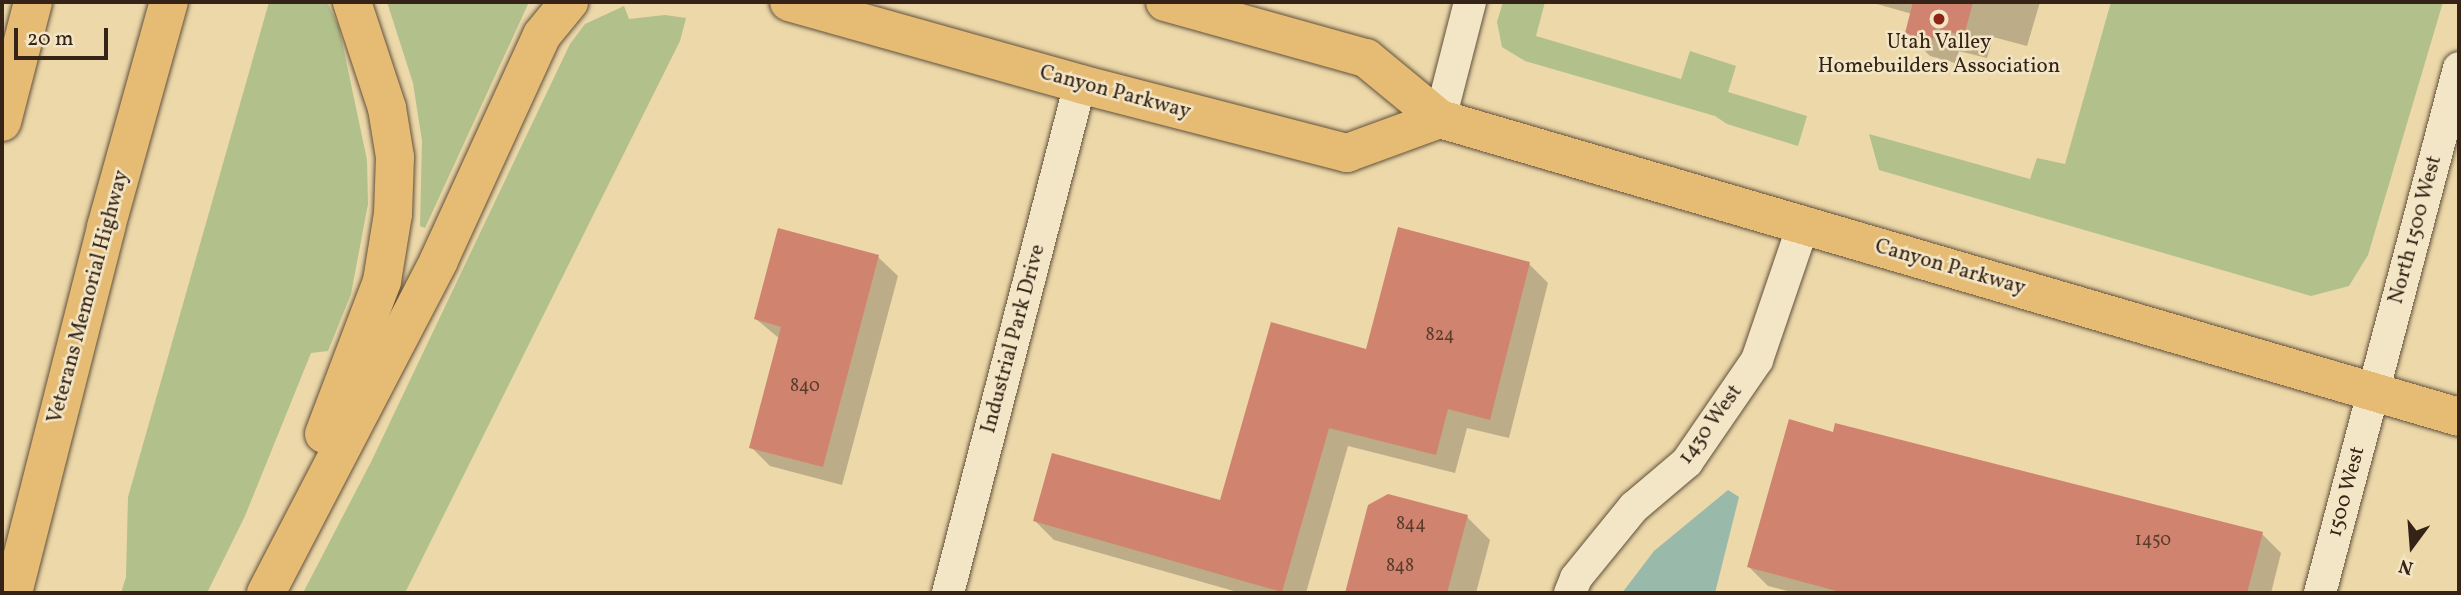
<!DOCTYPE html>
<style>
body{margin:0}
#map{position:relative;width:2461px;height:595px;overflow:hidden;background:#ecd8a9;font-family:Vollkorn,serif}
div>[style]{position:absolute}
.green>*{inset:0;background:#b2c08c}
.water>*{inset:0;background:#99b9ab}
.shadow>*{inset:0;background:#0003}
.building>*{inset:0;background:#d0846f}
.roads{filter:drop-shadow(0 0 2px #62503b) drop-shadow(0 0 2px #62503b)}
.minor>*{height:32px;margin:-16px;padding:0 16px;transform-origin:16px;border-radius:16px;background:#f3e6c7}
.major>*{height:38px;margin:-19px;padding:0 19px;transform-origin:19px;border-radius:19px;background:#e6bc74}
.highway>*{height:38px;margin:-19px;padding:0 19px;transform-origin:19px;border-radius:19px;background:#e6bc74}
.dots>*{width:19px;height:19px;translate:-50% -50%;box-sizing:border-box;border:4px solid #f3e6c7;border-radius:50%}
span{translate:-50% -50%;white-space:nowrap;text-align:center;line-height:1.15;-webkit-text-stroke:5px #f3e6c7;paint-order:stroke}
.number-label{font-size:18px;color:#5b3b2c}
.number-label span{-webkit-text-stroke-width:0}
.poi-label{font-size:21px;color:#342316}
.street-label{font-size:21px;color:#342316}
.frame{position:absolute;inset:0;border:4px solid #342316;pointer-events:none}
.north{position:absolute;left:2377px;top:511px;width:70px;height:70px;-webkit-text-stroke:5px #f3e6c7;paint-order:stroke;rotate:196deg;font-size:19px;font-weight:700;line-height:28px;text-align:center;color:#342316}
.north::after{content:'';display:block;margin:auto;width:24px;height:32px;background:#342316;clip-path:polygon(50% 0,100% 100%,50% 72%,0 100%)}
.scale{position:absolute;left:14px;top:28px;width:94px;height:32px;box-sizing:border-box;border:4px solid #342316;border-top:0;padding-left:9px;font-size:21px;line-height:24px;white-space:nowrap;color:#342316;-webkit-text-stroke:5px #f3e6c7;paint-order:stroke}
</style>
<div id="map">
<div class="green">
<i style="clip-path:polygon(269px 2px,327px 2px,339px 27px,367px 160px,368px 204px,351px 294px,328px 351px,311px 353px,245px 516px,207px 593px,121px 593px,126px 577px,128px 497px)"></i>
<i style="clip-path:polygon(387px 2px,529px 2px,425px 228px,420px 226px,422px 141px,413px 83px)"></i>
<i style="clip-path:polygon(1503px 2px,1545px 2px,1536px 36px,1681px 79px,1690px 51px,1736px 66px,1728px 92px,1807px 116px,1798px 146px,1727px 124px,1715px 116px,1525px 61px,1502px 47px,1497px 22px)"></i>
<i style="clip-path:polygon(2111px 2px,2443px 2px,2368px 255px,2349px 286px,2311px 296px,1879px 170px,1869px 134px,2030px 179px,2037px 158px,2065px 164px)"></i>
<i style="clip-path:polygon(624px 6px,629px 19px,665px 15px,686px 18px,680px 41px,405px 593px,303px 593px,372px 460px,570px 44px,585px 24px)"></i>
</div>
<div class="water">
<i style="clip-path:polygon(1728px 490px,1739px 497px,1715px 593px,1622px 593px,1654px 551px)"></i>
</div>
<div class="shadow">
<i style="clip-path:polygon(1870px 2px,2040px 2px,2027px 46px,1993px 37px,1987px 58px,1959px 51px,1955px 63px,1930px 56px,1906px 32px,1912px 14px)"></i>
<i style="clip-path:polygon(878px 257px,898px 276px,842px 485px,770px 466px,751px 447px,780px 339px,756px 319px)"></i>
<i style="clip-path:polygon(1529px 264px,1548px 283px,1509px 438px,1467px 428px,1455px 473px,1348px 446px,1306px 593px,1241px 593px,1054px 540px,1035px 521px,1221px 503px,1368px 351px)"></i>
<i style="clip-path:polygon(1370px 506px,1467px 517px,1490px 540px,1476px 593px,1347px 593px)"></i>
<i style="clip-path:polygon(2262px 534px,2281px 553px,2271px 593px,1795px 593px,1768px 586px,1749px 567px)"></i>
</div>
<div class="building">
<i style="clip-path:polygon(1913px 2px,1973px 2px,1964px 36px,1936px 28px,1932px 41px,1905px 33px)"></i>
<i style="clip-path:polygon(1398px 227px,1530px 262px,1490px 420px,1448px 409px,1436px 455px,1329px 428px,1282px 592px,1033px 521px,1052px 453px,1220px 500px,1271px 322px,1366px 349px)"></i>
<i style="clip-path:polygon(778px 228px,879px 255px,823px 467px,749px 448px,781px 327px,754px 319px)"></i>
<i style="clip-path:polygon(1789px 419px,1833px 432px,1835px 423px,2263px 532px,2247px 593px,1844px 593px,1747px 567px)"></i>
<i style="clip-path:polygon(1388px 494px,1468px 515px,1447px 593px,1345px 593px,1368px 505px)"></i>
</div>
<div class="roads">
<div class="minor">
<i style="left:1440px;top:119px;width:121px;rotate:-75.6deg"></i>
<i style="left:948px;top:593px;width:526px;rotate:-75.46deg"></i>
<i style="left:1570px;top:593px;width:16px;rotate:-68deg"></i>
<i style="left:1576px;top:578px;width:92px;rotate:-50.8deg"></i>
<i style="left:1634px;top:507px;width:70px;rotate:-40.3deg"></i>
<i style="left:1687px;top:462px;width:124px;rotate:-55.5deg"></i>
<i style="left:1757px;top:360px;width:142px;rotate:-71.1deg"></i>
<i style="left:2320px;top:593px;width:543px;rotate:-75.17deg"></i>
</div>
<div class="major">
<i style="left:789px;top:2px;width:302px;rotate:15.7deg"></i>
<i style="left:1080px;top:84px;width:276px;rotate:14.5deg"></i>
<i style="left:1347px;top:153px;width:99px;rotate:-20.1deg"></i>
<i style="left:1165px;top:2px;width:209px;rotate:15.6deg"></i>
<i style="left:1366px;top:58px;width:96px;rotate:39.5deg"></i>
<i style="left:1440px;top:119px;width:1062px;rotate:16.3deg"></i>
</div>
<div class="highway">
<i style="left:2px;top:122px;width:124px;rotate:-75.5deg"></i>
<i style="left:324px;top:434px;width:164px;rotate:-69.2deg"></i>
<i style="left:382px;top:281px;width:68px;rotate:-80.7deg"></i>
<i style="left:393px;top:214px;width:57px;rotate:-88deg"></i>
<i style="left:395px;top:157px;width:50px;rotate:-99.3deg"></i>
<i style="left:387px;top:108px;width:112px;rotate:-108.3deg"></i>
<i style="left:13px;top:593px;width:378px;rotate:-75.7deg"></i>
<i style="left:106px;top:227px;width:234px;rotate:-74.4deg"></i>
<i style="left:266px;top:593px;width:375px;rotate:-62.5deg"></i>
<i style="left:439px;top:260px;width:247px;rotate:-65.4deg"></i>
<i style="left:542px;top:35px;width:43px;rotate:-50.7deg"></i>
</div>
</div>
<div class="dots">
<i style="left:1939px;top:19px;background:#8f2418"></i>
</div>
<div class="number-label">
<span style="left:1440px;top:336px">824</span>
<span style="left:805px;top:387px">840</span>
<span style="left:1411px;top:525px">844</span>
<span style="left:2153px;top:541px">1450</span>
<span style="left:1400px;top:567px">848</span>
</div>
<div class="poi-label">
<span style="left:1939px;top:55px">Utah Valley<br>Homebuilders Association</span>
</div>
<div class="street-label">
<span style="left:1115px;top:93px;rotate:15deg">Canyon Parkway</span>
<span style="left:2416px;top:230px;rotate:-75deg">North 1500 West</span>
<span style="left:1950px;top:268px;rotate:16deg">Canyon Parkway</span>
<span style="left:89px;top:297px;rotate:-75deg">Veterans Memorial Highway</span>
<span style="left:1014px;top:339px;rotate:-75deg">Industrial Park Drive</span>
<span style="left:1711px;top:425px;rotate:-54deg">1430 West</span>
<span style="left:2347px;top:492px;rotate:-75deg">1500 West</span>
</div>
<div class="frame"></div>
<div class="north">N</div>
<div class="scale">20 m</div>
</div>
